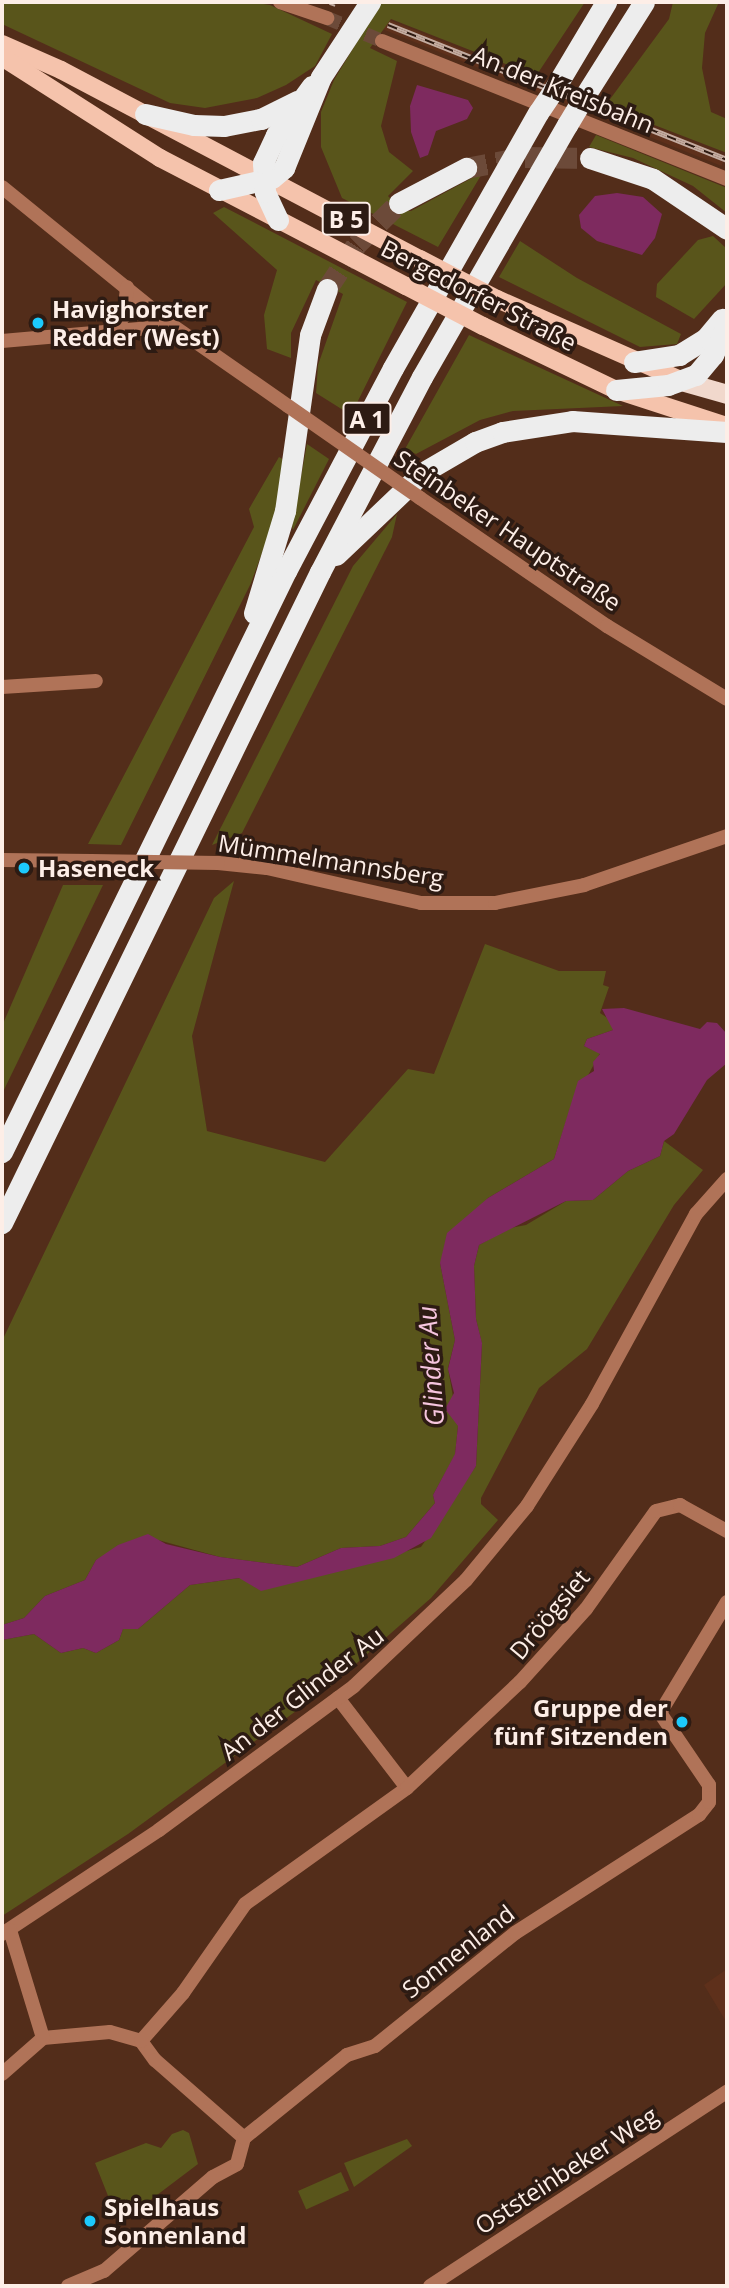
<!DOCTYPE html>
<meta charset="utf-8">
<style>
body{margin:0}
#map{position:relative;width:729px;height:2288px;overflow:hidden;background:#532d1a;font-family:"Open Sans",sans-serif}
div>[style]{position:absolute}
.built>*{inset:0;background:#5e301b;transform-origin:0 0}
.green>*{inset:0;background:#59551b;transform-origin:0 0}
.water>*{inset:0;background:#7e2a5f}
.minor-tunnel>*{height:14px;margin-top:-7px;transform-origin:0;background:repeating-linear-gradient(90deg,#6c4a39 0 14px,transparent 0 21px)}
.motorway-tunnel>*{height:21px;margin-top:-10.5px;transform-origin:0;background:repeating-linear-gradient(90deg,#6c4a39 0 21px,transparent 0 31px)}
.minor>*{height:14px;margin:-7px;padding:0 7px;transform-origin:7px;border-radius:7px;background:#b07358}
.tertiary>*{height:14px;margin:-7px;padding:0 7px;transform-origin:7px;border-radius:7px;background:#b07358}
.primary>*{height:18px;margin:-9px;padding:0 9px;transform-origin:9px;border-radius:9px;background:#f5c3ac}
.trunk>*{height:19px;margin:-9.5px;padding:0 9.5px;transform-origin:9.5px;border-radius:9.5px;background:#f1d8cc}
.motorway>*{height:21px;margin:-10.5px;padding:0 10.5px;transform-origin:10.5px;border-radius:10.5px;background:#ededed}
.rail>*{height:6px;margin-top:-3px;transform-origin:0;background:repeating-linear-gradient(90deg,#2d1b13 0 10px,#c3aca1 0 20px);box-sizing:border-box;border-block:2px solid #c3aca1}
.tertiary-bridge>*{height:14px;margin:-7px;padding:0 7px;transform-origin:7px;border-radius:7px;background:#b07358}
.primary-bridge>*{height:18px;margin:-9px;padding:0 9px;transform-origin:9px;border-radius:9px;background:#f5c3ac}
.motorway-bridge>*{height:21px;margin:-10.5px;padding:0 10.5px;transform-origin:10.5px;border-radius:10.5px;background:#ededed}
.dots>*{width:19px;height:19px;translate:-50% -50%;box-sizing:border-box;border:4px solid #2d1b13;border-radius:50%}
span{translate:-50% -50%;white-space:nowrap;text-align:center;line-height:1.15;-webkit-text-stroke:7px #2d1b13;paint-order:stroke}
.shield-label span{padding:2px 5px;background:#2d1b13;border:2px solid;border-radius:5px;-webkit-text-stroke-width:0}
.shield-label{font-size:23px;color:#fdeee7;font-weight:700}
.street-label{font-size:24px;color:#fdeee7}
.poi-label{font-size:24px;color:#fdeee7;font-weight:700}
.left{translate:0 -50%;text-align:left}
.right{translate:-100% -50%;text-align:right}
.water-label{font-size:26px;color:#f6c5df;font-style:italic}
.frame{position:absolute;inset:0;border:4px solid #fdeee7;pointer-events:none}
</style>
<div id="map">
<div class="built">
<i style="left:377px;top:15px;width:376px;height:11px;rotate:22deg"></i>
<i style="clip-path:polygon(727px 1969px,727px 2023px,704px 1985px)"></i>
</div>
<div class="green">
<i style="clip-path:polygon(2px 2px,250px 2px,270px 5px,332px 34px,315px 66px,286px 85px,257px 98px,205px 108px,170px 103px,2px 24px)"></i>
<i style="clip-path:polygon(381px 2px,585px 2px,536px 76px,391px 19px,370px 48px,397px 61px,381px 126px,389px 152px,413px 171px,388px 196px,402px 211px,411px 211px,483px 172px,438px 247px,342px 198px,321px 147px,321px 112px,334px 80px)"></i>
<i style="clip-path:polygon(673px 2px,719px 2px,705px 33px,702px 68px,711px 112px,727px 119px,727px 153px,605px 106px,669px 19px)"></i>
<i style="clip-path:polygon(596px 135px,727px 188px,727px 213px,693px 186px,633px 158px,589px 147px)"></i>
<i style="clip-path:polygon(224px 207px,407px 302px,351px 415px,316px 393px,318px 365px,343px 294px,316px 280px,291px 333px,291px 358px,267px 349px,264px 315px,277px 270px,213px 213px)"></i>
<i style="clip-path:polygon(713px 236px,727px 249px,727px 283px,694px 319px,656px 297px,657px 284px,698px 240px)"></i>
<i style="clip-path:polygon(520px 241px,577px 278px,681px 334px,677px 344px,640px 347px,499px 277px)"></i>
<i style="clip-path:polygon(469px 335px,623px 406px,513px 411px,480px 420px,416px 454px,405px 449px)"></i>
<i style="clip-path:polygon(307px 444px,329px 459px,293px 530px,292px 526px)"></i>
<i style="clip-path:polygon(279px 457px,286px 461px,274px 520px,251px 583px,121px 845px,88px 844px,254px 527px,249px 509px)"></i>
<i style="clip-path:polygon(397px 514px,392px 537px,242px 833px,212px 845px,353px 566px)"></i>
<i style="clip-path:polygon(234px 881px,192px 1036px,207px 1131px,325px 1162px,408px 1069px,434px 1074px,485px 944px,559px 971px,606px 971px,603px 985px,609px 987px,600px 1013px,612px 1021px,613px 1030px,587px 1039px,584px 1046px,600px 1053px,570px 1109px,554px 1159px,488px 1198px,440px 1263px,455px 1340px,448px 1368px,458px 1426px,455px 1455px,433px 1495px,435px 1503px,406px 1537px,380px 1546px,341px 1548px,297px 1567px,220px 1557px,158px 1540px,96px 1560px,85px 1580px,45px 1596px,24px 1618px,2px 1625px,2px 1341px,214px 898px)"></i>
<i style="clip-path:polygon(63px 885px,103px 885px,2px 1094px,2px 1026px)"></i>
<i style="clip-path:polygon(664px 1141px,703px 1170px,674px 1205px,587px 1349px,539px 1388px,481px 1498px,481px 1504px,498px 1520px,431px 1598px,333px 1684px,128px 1834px,2px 1916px,2px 1640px,34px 1634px,61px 1653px,83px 1648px,96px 1653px,119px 1640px,123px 1629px,138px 1629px,190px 1585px,240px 1578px,262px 1590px,421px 1547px,476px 1466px,482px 1344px,476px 1319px,474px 1266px,479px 1245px,510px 1228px,526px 1225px,566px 1201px,593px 1200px,628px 1171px,660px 1156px)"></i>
<i style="clip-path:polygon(183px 2130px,189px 2133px,198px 2164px,128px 2217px,114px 2211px,95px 2163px,146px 2143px,161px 2148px,172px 2134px)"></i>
<i style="clip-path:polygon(407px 2139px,412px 2146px,354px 2187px,344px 2163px)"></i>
<i style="left:341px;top:2172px;width:20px;height:47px;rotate:66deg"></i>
</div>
<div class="water">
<i style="clip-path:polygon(417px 85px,468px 100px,473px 108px,467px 119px,436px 131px,428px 155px,420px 158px,411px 132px,410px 106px)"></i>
<i style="clip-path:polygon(617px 193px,643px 197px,662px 214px,655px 238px,642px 255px,597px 241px,581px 228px,579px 215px,595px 196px)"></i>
<i style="clip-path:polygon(624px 1008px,700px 1029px,707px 1022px,717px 1023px,727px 1034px,727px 1063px,707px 1080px,674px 1134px,664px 1141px,660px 1156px,628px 1171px,593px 1200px,566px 1201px,479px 1245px,474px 1266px,476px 1319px,482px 1343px,476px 1466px,431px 1538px,394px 1558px,261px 1591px,239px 1578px,190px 1585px,138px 1629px,123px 1629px,119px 1640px,96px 1653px,83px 1648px,61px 1653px,34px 1634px,2px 1640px,2px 1625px,24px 1618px,45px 1596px,85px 1580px,96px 1560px,118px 1545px,148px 1534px,166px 1544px,220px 1557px,297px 1567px,341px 1548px,380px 1546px,406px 1537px,435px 1503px,433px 1495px,455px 1454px,458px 1426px,445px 1409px,454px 1393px,448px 1369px,455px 1340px,440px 1263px,447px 1233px,488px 1198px,554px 1159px,578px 1081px,594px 1071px,593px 1062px,600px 1054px,584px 1046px,587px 1039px,613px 1030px,602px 1009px)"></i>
</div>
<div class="minor-tunnel">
<i style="left:327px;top:18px;width:60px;rotate:22.7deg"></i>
</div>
<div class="motorway-tunnel">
<i style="left:466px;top:168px;width:60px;rotate:-10.6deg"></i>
<i style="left:525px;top:157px;width:65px;rotate:0.9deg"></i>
<i style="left:327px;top:289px;width:54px;rotate:-56.3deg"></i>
<i style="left:357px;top:244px;width:59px;rotate:-44.3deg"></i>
</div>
<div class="minor">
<i style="left:280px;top:2px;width:50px;rotate:18.8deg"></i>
<i style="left:382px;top:41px;width:372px;rotate:21.8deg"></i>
<i style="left:2px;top:187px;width:220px;rotate:39.1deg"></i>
<i style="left:113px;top:331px;width:19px;rotate:-54deg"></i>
<i style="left:124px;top:316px;width:29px;rotate:-84deg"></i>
<i style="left:2px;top:687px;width:94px;rotate:-3.7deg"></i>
<i style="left:338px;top:1698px;width:113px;rotate:52.5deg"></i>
<i style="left:2px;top:1934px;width:188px;rotate:-33.5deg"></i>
<i style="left:159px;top:1830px;width:242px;rotate:-36.4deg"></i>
<i style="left:354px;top:1686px;width:154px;rotate:-43.4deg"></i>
<i style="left:466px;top:1580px;width:96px;rotate:-50.5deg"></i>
<i style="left:527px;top:1506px;width:121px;rotate:-57.5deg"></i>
<i style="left:592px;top:1404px;width:217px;rotate:-61.3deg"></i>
<i style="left:696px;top:1214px;width:47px;rotate:-48.5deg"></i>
<i style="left:43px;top:2038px;width:67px;rotate:-5.1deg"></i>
<i style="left:110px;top:2032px;width:32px;rotate:16deg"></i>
<i style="left:141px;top:2041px;width:24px;rotate:54deg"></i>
<i style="left:155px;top:2060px;width:118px;rotate:41.2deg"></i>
<i style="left:141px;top:2041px;width:64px;rotate:-48.8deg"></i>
<i style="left:183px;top:1993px;width:108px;rotate:-55.1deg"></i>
<i style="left:245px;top:1904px;width:199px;rotate:-35.6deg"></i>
<i style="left:407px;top:1788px;width:155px;rotate:-43.2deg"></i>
<i style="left:520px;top:1682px;width:98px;rotate:-47.9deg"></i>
<i style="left:586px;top:1609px;width:120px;rotate:-54.5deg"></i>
<i style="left:656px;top:1511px;width:25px;rotate:-14deg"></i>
<i style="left:680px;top:1505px;width:54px;rotate:29deg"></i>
<i style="left:2px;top:2074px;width:55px;rotate:-41.3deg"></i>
<i style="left:43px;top:2038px;width:113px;rotate:-107deg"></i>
<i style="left:68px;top:2286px;width:39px;rotate:-23deg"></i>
<i style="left:104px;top:2271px;width:144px;rotate:-40.8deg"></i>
<i style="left:213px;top:2177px;width:27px;rotate:-28deg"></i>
<i style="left:237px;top:2164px;width:27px;rotate:-75deg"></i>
<i style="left:244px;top:2138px;width:132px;rotate:-38.9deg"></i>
<i style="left:347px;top:2055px;width:29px;rotate:-18deg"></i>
<i style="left:375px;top:2046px;width:180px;rotate:-38.9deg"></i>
<i style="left:515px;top:1933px;width:219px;rotate:-32.7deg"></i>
<i style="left:699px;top:1815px;width:16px;rotate:-52deg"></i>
<i style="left:709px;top:1802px;width:17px;rotate:-90deg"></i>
<i style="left:709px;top:1785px;width:87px;rotate:-124.2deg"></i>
<i style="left:660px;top:1713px;width:130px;rotate:-58.9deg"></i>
</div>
<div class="tertiary">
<i style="left:2px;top:341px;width:172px;rotate:-5deg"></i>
<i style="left:173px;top:326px;width:140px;rotate:34.8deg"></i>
<i style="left:420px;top:498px;width:227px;rotate:34.4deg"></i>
<i style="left:607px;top:626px;width:140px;rotate:31.3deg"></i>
<i style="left:2px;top:860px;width:89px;rotate:0.6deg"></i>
<i style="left:218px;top:863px;width:49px;rotate:5.8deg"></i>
<i style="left:267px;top:868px;width:158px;rotate:12.8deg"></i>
<i style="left:421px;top:903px;width:74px"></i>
<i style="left:495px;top:903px;width:91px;rotate:-11.4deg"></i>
<i style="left:584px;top:885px;width:151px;rotate:-18.9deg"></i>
<i style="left:430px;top:2286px;width:355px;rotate:-33.2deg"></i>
</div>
<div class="primary">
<i style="left:2px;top:44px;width:64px;rotate:23.8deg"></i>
<i style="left:61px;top:70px;width:406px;rotate:27.8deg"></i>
<i style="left:2px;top:57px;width:188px;rotate:32.6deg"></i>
<i style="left:160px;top:158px;width:277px;rotate:27.5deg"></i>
<i style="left:497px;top:299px;width:206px;rotate:23.8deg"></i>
<i style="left:483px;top:326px;width:148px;rotate:25.7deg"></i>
<i style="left:616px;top:390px;width:114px;rotate:18deg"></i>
</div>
<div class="trunk">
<i style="left:685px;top:382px;width:44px;rotate:15.9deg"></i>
</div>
<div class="motorway">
<i style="left:556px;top:86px;width:98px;rotate:-59.2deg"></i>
<i style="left:584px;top:97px;width:112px;rotate:-57.7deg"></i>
<i style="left:145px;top:114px;width:50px;rotate:12.7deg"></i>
<i style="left:194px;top:125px;width:30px;rotate:2deg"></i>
<i style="left:224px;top:126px;width:38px;rotate:-11deg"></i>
<i style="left:261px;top:119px;width:40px;rotate:-26.6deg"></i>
<i style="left:590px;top:158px;width:66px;rotate:18.4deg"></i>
<i style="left:653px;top:179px;width:89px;rotate:34deg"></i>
<i style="left:219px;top:190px;width:54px;rotate:-12.8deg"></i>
<i style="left:272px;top:178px;width:16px;rotate:-40deg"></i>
<i style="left:284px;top:168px;width:98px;rotate:-67.9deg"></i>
<i style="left:321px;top:77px;width:90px;rotate:-56.8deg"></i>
<i style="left:399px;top:203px;width:76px;rotate:-27.6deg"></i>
<i style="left:278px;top:220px;width:31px;rotate:-115deg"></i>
<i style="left:265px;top:192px;width:29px;rotate:-94deg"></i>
<i style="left:263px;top:163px;width:31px;rotate:-65deg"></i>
<i style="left:276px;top:135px;width:61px;rotate:-53.7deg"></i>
<i style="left:634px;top:362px;width:46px;rotate:-8.8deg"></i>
<i style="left:679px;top:355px;width:32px;rotate:-32deg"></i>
<i style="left:706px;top:338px;width:25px;rotate:-50deg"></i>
<i style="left:616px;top:390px;width:52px;rotate:-5.5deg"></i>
<i style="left:668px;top:385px;width:30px;rotate:-20deg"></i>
<i style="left:696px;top:375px;width:26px;rotate:-50deg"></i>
<i style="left:713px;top:355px;width:35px;rotate:-66deg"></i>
<i style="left:336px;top:555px;width:119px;rotate:-43.6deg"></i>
<i style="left:422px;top:473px;width:61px;rotate:-30.3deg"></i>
<i style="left:475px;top:442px;width:29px;rotate:-20deg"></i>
<i style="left:502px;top:432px;width:71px;rotate:-8.9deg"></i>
<i style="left:572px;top:421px;width:155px;rotate:4.1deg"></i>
<i style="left:254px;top:613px;width:107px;rotate:-73.1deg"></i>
<i style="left:285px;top:511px;width:178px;rotate:-81.9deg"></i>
<i style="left:310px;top:335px;width:49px;rotate:-69.7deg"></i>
<i style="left:2px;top:1152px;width:647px;rotate:-63.95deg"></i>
<i style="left:286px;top:571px;width:229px;rotate:-62.2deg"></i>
<i style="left:393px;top:368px;width:293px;rotate:-60.4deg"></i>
<i style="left:2px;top:1223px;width:725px;rotate:-63.97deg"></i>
<i style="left:320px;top:572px;width:220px;rotate:-62.4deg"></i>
<i style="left:422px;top:377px;width:291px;rotate:-60.1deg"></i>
</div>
<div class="rail">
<i style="left:330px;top:2px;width:6px;rotate:18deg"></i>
<i style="left:388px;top:25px;width:365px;rotate:21.7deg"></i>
</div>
<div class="tertiary-bridge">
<i style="left:288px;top:406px;width:161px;rotate:34.9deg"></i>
<i style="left:91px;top:861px;width:127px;rotate:0.9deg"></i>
</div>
<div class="primary-bridge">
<i style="left:420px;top:259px;width:87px;rotate:27.5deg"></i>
<i style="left:406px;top:286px;width:87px;rotate:27.5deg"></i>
</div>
<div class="motorway-bridge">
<i style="left:538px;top:113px;width:32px;rotate:-56deg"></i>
<i style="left:567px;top:125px;width:33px;rotate:-59deg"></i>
</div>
<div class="dots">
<i style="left:38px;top:323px;background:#1cc9fc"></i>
<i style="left:24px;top:868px;background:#1cc9fc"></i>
<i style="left:682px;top:1722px;background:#1cc9fc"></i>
<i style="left:90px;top:2221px;background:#1cc9fc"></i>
</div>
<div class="shield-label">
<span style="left:346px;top:219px">B 5</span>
<span style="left:367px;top:419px">A 1</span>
</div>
<div class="street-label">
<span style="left:563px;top:89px;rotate:22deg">An der Kreisbahn</span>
<span style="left:479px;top:295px;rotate:27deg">Bergedorfer Straße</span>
<span style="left:508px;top:530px;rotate:34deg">Steinbeker Hauptstraße</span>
<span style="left:331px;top:860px;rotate:9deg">Mümmelmannsberg</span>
<span style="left:549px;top:1614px;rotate:-50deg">Dröögsiet</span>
<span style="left:302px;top:1693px;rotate:-38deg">An der Glinder Au</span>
<span style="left:458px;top:1951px;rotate:-38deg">Sonnenland</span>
<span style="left:566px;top:2170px;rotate:-33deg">Oststeinbeker Weg</span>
</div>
<div class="poi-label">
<span class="left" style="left:52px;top:323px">Havighorster<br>Redder (West)</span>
<span class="left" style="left:38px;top:868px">Haseneck</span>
<span class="right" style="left:668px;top:1722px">Gruppe der<br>fünf Sitzenden</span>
<span class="left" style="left:104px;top:2221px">Spielhaus<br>Sonnenland</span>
</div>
<div class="water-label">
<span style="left:431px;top:1366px;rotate:-94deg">Glinder Au</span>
</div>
<div class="frame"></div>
</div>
